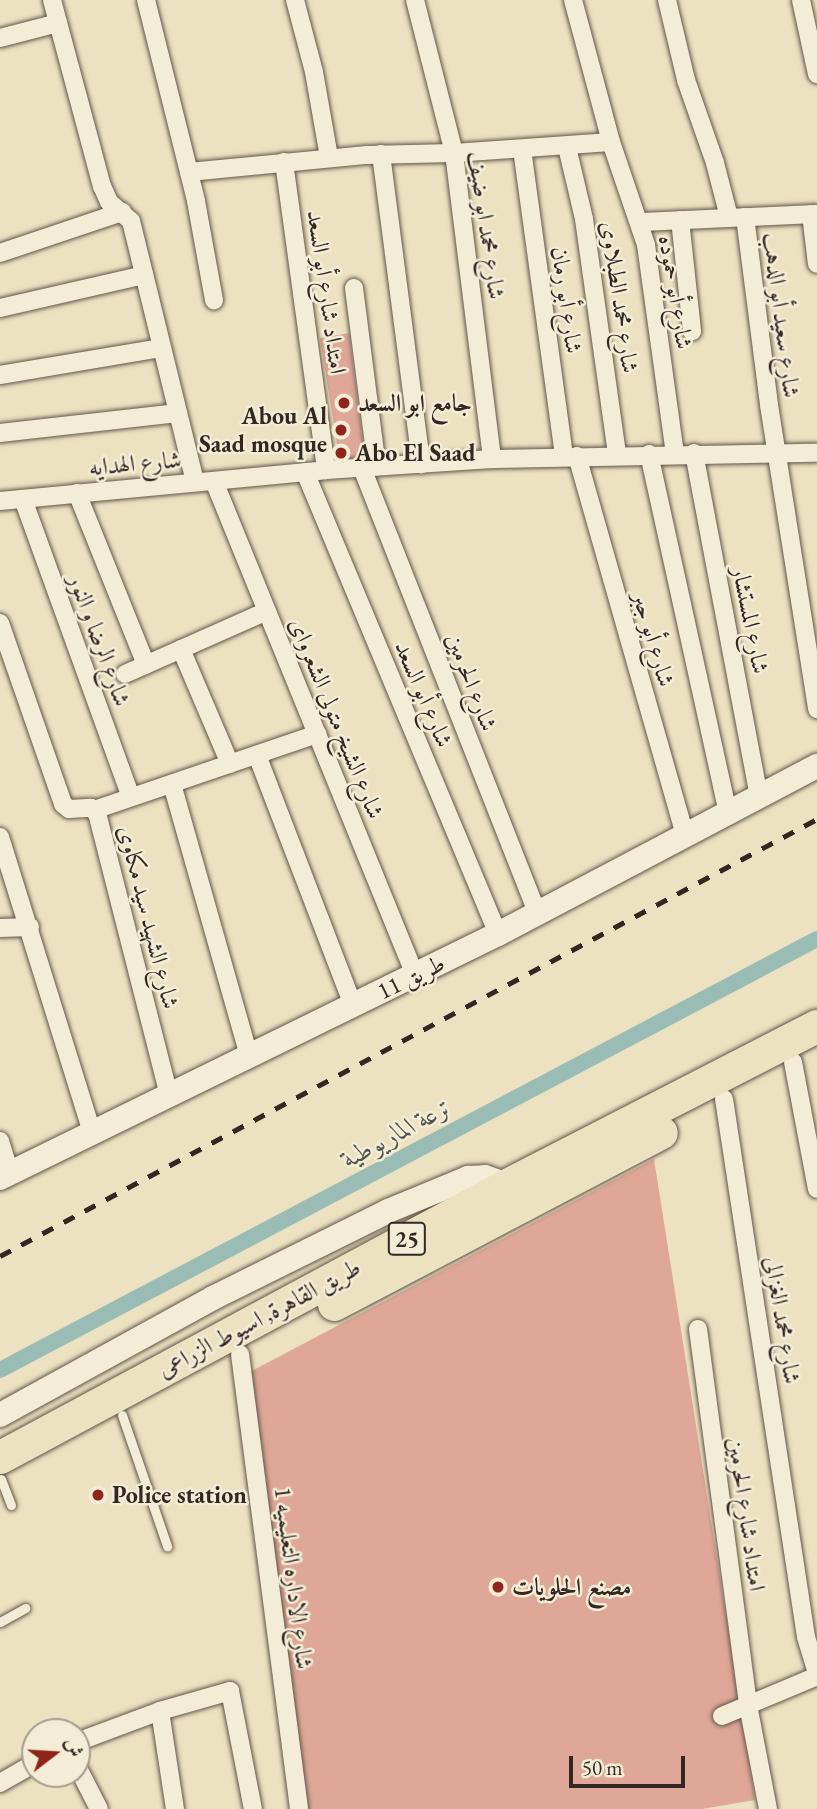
<!DOCTYPE html>
<meta charset="utf-8">
<style>
body{margin:0}
#map{position:relative;width:817px;height:1809px;overflow:hidden;background:#ece1c1;font-family:"EB Garamond",Amiri,serif}
div>[style]{position:absolute}
.canal>*{height:16px;margin:-8px;padding:0 8px;transform-origin:8px;border-radius:8px;background:#99bdb5}
.building>*{inset:0;background:#dea798}
.roads{filter:drop-shadow(0 0 2px #615649) drop-shadow(0 0 2px #615649)}
.lane>*{height:9px;margin:-4.5px;padding:0 4.5px;transform-origin:4.5px;border-radius:4.5px;background:#f3ecd7}
.street>*{height:18px;margin:-9px;padding:0 9px;transform-origin:9px;border-radius:9px;background:#f3ecd7}
.secondary>*{height:24px;margin:-12px;padding:0 12px;transform-origin:12px;border-radius:12px;background:#f3ecd7}
.highway>*{height:33px;margin:-16.5px;padding:0 16.5px;transform-origin:16.5px;border-radius:16.5px;background:#ece1c1}
.rail>*{height:4.5px;margin-top:-2.25px;transform-origin:0;background:repeating-linear-gradient(90deg,#332721 0 12px,transparent 0 24px)}
.dots>*{width:19px;height:19px;translate:-50% -50%;box-sizing:border-box;border:4px solid #f3ecd7;border-radius:50%}
span{translate:-50% -50%;white-space:nowrap;text-align:center;line-height:1.15;-webkit-text-stroke:5px #f3ecd7;paint-order:stroke}
.shield-label span{padding:2px 5px;background:#f3ecd7;border:2px solid;border-radius:5px;-webkit-text-stroke-width:0}
.shield-label{font-size:23px;color:#332721;font-weight:700}
.street-label{font-size:24px;color:#332721}
.poi-label{font-size:24px;color:#332721;font-weight:700}
.left{translate:0 -50%;text-align:left}
.right{translate:-100% -50%;text-align:right}
.water-label{font-size:26px;color:#52544d;font-style:italic}
.north{position:absolute;left:21px;top:1718px;width:70px;height:70px;box-sizing:border-box;background:#f3ecd7;border:2px solid #a69d8e;border-radius:50%;rotate:73deg;font-size:19px;font-weight:700;line-height:28px;text-align:center;color:#332721}
.north::after{content:'';display:block;margin:auto;width:24px;height:32px;background:#8f2418;clip-path:polygon(50% 0,100% 100%,50% 72%,0 100%)}
.scale{position:absolute;left:569px;top:1756px;width:116px;height:32px;box-sizing:border-box;border:4px solid #332721;border-top:0;padding-left:9px;font-size:21px;line-height:24px;white-space:nowrap;color:#332721;-webkit-text-stroke:5px #f3ecd7;paint-order:stroke}
</style>
<div id="map">
<div class="canal">
<i style="left:0;top:1370px;width:924px;rotate:-27.81deg"></i>
</div>
<div class="building">
<i style="clip-path:polygon(349px 333px,366px 467px,341px 469px,320px 338px)"></i>
<i style="clip-path:polygon(654px 1159px,755px 1800px,702px 1809px,303px 1809px,248px 1373px)"></i>
</div>
<div class="roads">
<div class="lane">
<i style="left:122px;top:1415px;width:139px;rotate:71deg"></i>
<i style="left:1px;top:1479px;width:28px;rotate:69deg"></i>
<i style="left:0;top:1622px;width:29px;rotate:-29deg"></i>
</div>
<div class="street">
<i style="left:52px;top:0;width:193px;rotate:75deg"></i>
<i style="left:102px;top:186px;width:17px;rotate:66deg"></i>
<i style="left:109px;top:202px;width:29px;rotate:41deg"></i>
<i style="left:131px;top:221px;width:269px;rotate:76.2deg"></i>
<i style="left:146px;top:0;width:207px;rotate:76deg"></i>
<i style="left:196px;top:201px;width:101px;rotate:79.7deg"></i>
<i style="left:295px;top:0;width:74px;rotate:75.2deg"></i>
<i style="left:314px;top:72px;width:86px;rotate:80deg"></i>
<i style="left:415px;top:0;width:158px;rotate:75.7deg"></i>
<i style="left:454px;top:153px;width:308px;rotate:82.9deg"></i>
<i style="left:573px;top:0;width:147px;rotate:75deg"></i>
<i style="left:611px;top:142px;width:109px;rotate:71.2deg"></i>
<i style="left:646px;top:245px;width:211px;rotate:82.1deg"></i>
<i style="left:667px;top:0;width:82px;rotate:76.6deg"></i>
<i style="left:686px;top:80px;width:88px;rotate:70.7deg"></i>
<i style="left:715px;top:163px;width:56px;rotate:75.5deg"></i>
<i style="left:801px;top:0;width:76px;rotate:77.8deg"></i>
<i style="left:0;top:38px;width:60px;rotate:-14.5deg"></i>
<i style="left:567px;top:147px;width:74px;rotate:76.7deg"></i>
<i style="left:584px;top:219px;width:238px;rotate:82deg"></i>
<i style="left:522px;top:149px;width:311px;rotate:82.2deg"></i>
<i style="left:381px;top:154px;width:313px;rotate:82.6deg"></i>
<i style="left:284px;top:162px;width:311px;rotate:82.2deg"></i>
<i style="left:189px;top:172px;width:179px;rotate:-5.5deg"></i>
<i style="left:367px;top:155px;width:87px;rotate:-1.3deg"></i>
<i style="left:454px;top:153px;width:157px;rotate:-4deg"></i>
<i style="left:811px;top:214px;width:50px;rotate:83.2deg"></i>
<i style="left:745px;top:217px;width:190px;rotate:82.7deg"></i>
<i style="left:769px;top:405px;width:308px;rotate:81deg"></i>
<i style="left:680px;top:220px;width:112px;rotate:83.8deg"></i>
<i style="left:640px;top:222px;width:177px;rotate:-2.6deg"></i>
<i style="left:0;top:253px;width:129px;rotate:-18.6deg"></i>
<i style="left:354px;top:288px;width:180px;rotate:82.7deg"></i>
<i style="left:0;top:308px;width:148px;rotate:-12.9deg"></i>
<i style="left:0;top:375px;width:164px;rotate:-9.5deg"></i>
<i style="left:0;top:433px;width:179px;rotate:-6.4deg"></i>
<i style="left:694px;top:453px;width:350px;rotate:79.3deg"></i>
<i style="left:649px;top:454px;width:368px;rotate:77.6deg"></i>
<i style="left:577px;top:456px;width:394px;rotate:74.1deg"></i>
<i style="left:362px;top:468px;width:478px;rotate:68.5deg"></i>
<i style="left:305px;top:472px;width:501px;rotate:67.33deg"></i>
<i style="left:214px;top:481px;width:533px;rotate:67.86deg"></i>
<i style="left:77px;top:493px;width:185px;rotate:68.1deg"></i>
<i style="left:23px;top:499px;width:317px;rotate:70.1deg"></i>
<i style="left:0;top:501px;width:327px;rotate:-5.4deg"></i>
<i style="left:326px;top:470px;width:166px;rotate:-3.8deg"></i>
<i style="left:492px;top:459px;width:325px;rotate:-1.1deg"></i>
<i style="left:0;top:623px;width:192px;rotate:70.8deg"></i>
<i style="left:63px;top:804px;width:8px;rotate:40deg"></i>
<i style="left:69px;top:809px;width:22px;rotate:-3deg"></i>
<i style="left:91px;top:808px;width:8px;rotate:40deg"></i>
<i style="left:97px;top:813px;width:291px;rotate:75.7deg"></i>
<i style="left:181px;top:649px;width:125px;rotate:66.9deg"></i>
<i style="left:125px;top:674px;width:155px;rotate:-23.9deg"></i>
<i style="left:257px;top:755px;width:268px;rotate:69deg"></i>
<i style="left:172px;top:784px;width:283px;rotate:74.2deg"></i>
<i style="left:94px;top:810px;width:236px;rotate:-18.8deg"></i>
<i style="left:0;top:837px;width:310px;rotate:72.7deg"></i>
<i style="left:0;top:928px;width:30px;rotate:-2deg"></i>
<i style="left:793px;top:1062px;width:129px;rotate:79.3deg"></i>
<i style="left:724px;top:1099px;width:544px;rotate:81.33deg"></i>
<i style="left:806px;top:1637px;width:38px;rotate:73deg"></i>
<i style="left:0;top:1141px;width:34px;rotate:73deg"></i>
<i style="left:698px;top:1329px;width:379px;rotate:82.4deg"></i>
<i style="left:748px;top:1705px;width:106px;rotate:79.1deg"></i>
<i style="left:240px;top:1354px;width:459px;rotate:82.6deg"></i>
<i style="left:160px;top:1711px;width:99px;rotate:81.3deg"></i>
<i style="left:722px;top:1716px;width:103px;rotate:-22.8deg"></i>
<i style="left:77px;top:1742px;width:89px;rotate:-20.5deg"></i>
<i style="left:160px;top:1711px;width:73px;rotate:-15.9deg"></i>
<i style="left:230px;top:1691px;width:120px;rotate:79deg"></i>
<i style="left:77px;top:1766px;width:48px;rotate:62.9deg"></i>
<i style="left:0;top:1783px;width:40px;rotate:-29.7deg"></i>
</div>
<div class="secondary">
<i style="left:0;top:1178px;width:555px;rotate:-26.1deg"></i>
<i style="left:498px;top:934px;width:361px;rotate:-27.8deg"></i>
<i style="left:0;top:1415px;width:243px;rotate:-28.8deg"></i>
<i style="left:213px;top:1298px;width:195px;rotate:-26.4deg"></i>
<i style="left:388px;top:1211px;width:87px;rotate:-22.4deg"></i>
<i style="left:468px;top:1178px;width:17px;rotate:-3deg"></i>
<i style="left:485px;top:1177px;width:23px;rotate:20deg"></i>
</div>
<div class="highway">
<i style="left:334px;top:1304px;width:369px;rotate:-27.7deg"></i>
<i style="left:0;top:1457px;width:575px;rotate:-28.21deg"></i>
<i style="left:507px;top:1185px;width:348px;rotate:-27.2deg"></i>
</div>
</div>
<div class="rail">
<i style="left:0;top:1256px;width:927px;rotate:-28.14deg"></i>
</div>
<div class="dots">
<i style="left:344px;top:403px;background:#8f2418"></i>
<i style="left:341px;top:430px;background:#8f2418"></i>
<i style="left:341px;top:453px;background:#8f2418"></i>
<i style="left:98px;top:1495px;background:#8f2418"></i>
<i style="left:498px;top:1587px;background:#8f2418"></i>
</div>
<div class="shield-label">
<span style="left:407px;top:1239px">25</span>
</div>
<div class="street-label">
<span style="left:487px;top:225px;rotate:82deg">شارع محمد ابو ضيف</span>
<span style="left:327px;top:292px;rotate:82deg">امتداد شارع أبو السعد</span>
<span style="left:676px;top:292px;rotate:81deg">شارع أبو حموده</span>
<span style="left:620px;top:297px;rotate:82deg">شارع محمد الطبلاوى</span>
<span style="left:567px;top:300px;rotate:82deg">شارع أبو رمان</span>
<span style="left:782px;top:315px;rotate:83deg">شارع سعيد أبو الدهب</span>
<span style="left:135px;top:463px;rotate:-5deg">شارع الهدايه</span>
<span style="left:751px;top:620px;rotate:79deg">شارع المستشار</span>
<span style="left:654px;top:639px;rotate:74deg">شارع أبو جبر</span>
<span style="left:100px;top:640px;rotate:70deg">شارع الرضا و النور</span>
<span style="left:472px;top:682px;rotate:69deg">شارع الحرمين</span>
<span style="left:424px;top:694px;rotate:67deg">شارع أبو السعد</span>
<span style="left:337px;top:718px;rotate:68deg">شارع الشيخ متولى الشعرواى</span>
<span style="left:149px;top:917px;rotate:76deg">شارع الشهيد سيد مكاوى</span>
<span style="left:411px;top:977px;rotate:-26deg">طريق 11</span>
<span style="left:259px;top:1318px;rotate:-28deg">طريق القاهرة, اسيوط الزراعى</span>
<span style="left:783px;top:1320px;rotate:81deg">شارع محمد الغزالى</span>
<span style="left:747px;top:1514px;rotate:82deg">امتداد شارع الحرمين</span>
<span style="left:294px;top:1578px;rotate:83deg">شارع الاداره التعليميه 1</span>
</div>
<div class="poi-label">
<span class="left" style="left:358px;top:403px">جامع ابو السعد</span>
<span class="right" style="left:327px;top:430px">Abou Al<br>Saad mosque</span>
<span class="left" style="left:355px;top:453px">Abo El Saad</span>
<span class="left" style="left:112px;top:1495px">Police station</span>
<span class="left" style="left:512px;top:1587px">مصنع الحلويات</span>
</div>
<div class="water-label">
<span style="left:397px;top:1133px;rotate:-28deg">ترعة الماريوطية</span>
</div>
<div class="north">ش</div>
<div class="scale">50 m</div>
</div>
